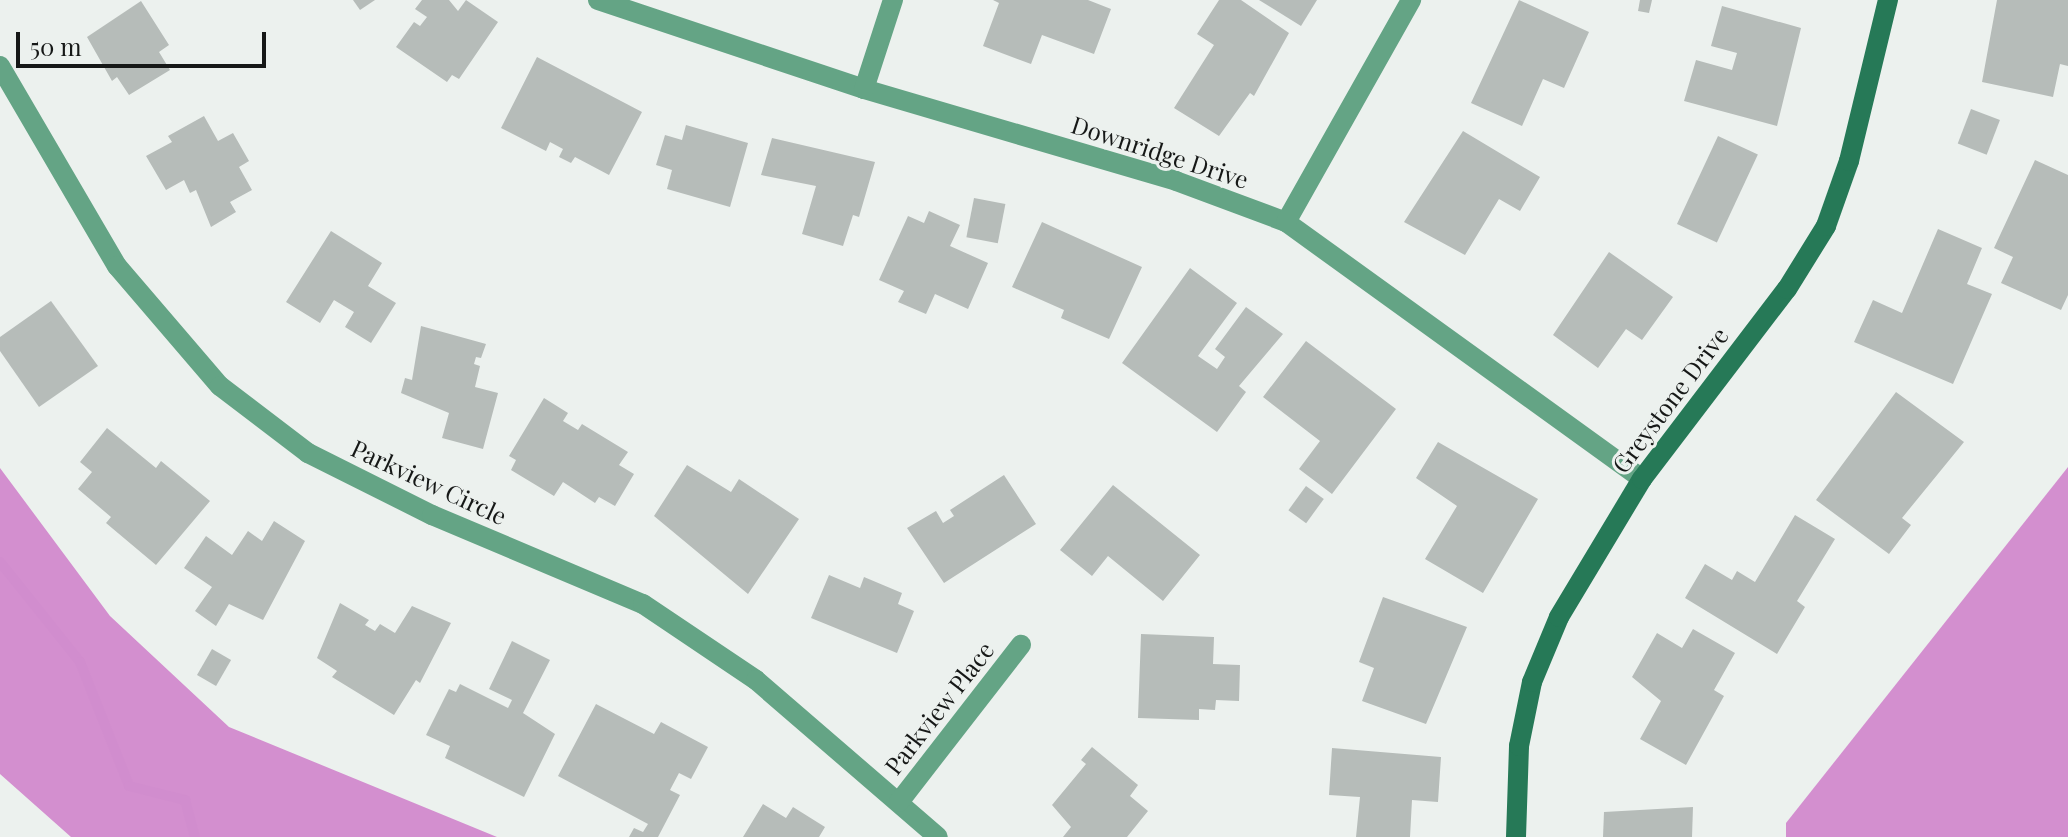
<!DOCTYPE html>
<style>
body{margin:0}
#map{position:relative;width:2068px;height:837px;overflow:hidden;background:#ecf1ee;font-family:"Playfair Display",serif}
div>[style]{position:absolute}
.forest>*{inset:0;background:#d38fcf}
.stream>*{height:10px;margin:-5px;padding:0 5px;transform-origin:5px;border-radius:5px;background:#d18dce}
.building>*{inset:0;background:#b6bcb9;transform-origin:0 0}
.street>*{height:20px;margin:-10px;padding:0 10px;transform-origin:10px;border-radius:10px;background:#64a485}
.secondary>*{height:20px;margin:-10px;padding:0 10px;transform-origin:10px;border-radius:10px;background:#267957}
span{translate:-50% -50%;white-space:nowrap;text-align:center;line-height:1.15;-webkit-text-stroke:6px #ecf1ee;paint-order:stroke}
.street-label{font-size:24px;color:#161817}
.scale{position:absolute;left:16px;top:32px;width:250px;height:36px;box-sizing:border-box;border:4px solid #161817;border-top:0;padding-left:10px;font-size:24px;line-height:28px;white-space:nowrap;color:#161817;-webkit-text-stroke:6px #ecf1ee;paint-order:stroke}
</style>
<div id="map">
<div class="forest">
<i style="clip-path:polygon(2068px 467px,2068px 837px,1786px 837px,1786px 823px)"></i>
<i style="clip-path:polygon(0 468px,110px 616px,229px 727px,497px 837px,71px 837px,0 774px)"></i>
</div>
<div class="stream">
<i style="left:0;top:562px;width:128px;rotate:51.3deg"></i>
<i style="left:80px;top:662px;width:133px;rotate:68.4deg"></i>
<i style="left:129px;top:786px;width:58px;rotate:14deg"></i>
<i style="left:185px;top:800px;width:38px;rotate:75deg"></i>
</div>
<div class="building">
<i style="clip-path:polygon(353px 0,375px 0,360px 10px)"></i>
<i style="clip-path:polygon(422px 0,449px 0,458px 11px,466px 0,498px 22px,459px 79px,452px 75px,447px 82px,396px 47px,414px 22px,420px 26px,427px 17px,415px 9px)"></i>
<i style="clip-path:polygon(993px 0,1088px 0,1111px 9px,1094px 54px,1042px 35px,1031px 64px,983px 46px,999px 3px)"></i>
<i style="clip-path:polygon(1219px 0,1241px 0,1289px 33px,1254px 96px,1250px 93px,1219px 136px,1174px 108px,1214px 45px,1197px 34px)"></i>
<i style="clip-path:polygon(1259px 0,1317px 0,1301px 26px)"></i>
<i style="clip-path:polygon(1519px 0,1589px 32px,1564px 88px,1543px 79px,1522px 126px,1471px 103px)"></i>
<i style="clip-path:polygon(1640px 0,1652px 0,1649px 13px,1638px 11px)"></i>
<i style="clip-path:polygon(1997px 0,2068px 0,2068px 66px,2060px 64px,2053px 97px,1982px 82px)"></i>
<i style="clip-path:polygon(141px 1px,169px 45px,159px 52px,170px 70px,129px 95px,117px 77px,112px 81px,87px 37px)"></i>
<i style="clip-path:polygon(1722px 6px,1801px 28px,1777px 126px,1684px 101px,1696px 60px,1732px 70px,1737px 53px,1711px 46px)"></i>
<i style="clip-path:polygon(537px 57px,642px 112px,609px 175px,575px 157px,571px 163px,559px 157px,563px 149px,550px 142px,546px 151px,501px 128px)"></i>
<i style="left:1971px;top:109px;width:31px;height:37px;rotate:21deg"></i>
<i style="clip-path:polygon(204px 116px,218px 141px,233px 133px,249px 161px,239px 167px,252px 190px,230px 202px,236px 212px,211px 227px,196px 190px,190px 193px,184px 180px,166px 190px,146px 156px,172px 142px,168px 136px)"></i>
<i style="clip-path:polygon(686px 125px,748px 143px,730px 207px,667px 189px,672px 170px,656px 165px,665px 135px,682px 140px)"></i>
<i style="clip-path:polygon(1463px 131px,1540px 177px,1520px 211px,1499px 199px,1465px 255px,1404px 222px)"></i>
<i style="left:1718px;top:136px;width:44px;height:97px;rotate:25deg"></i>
<i style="clip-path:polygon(772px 138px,875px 162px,859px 217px,853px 215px,843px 246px,802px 234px,816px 186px,761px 175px)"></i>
<i style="clip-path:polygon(2035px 160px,2068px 175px,2068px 295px,2061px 310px,2001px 283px,2013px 257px,1994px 248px)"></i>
<i style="left:974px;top:198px;width:32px;height:40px;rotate:11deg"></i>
<i style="clip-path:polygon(929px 211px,960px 225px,950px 246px,988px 263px,968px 309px,935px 294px,926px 314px,898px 302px,904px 291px,879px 280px,908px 216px,924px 223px)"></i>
<i style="clip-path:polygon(1042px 222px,1142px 267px,1109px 339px,1061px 318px,1064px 310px,1012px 287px)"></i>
<i style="clip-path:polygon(1938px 229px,1982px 248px,1967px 284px,1992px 294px,1953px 384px,1854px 342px,1873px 300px,1902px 313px)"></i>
<i style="clip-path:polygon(331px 231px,382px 263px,368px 286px,396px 303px,371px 343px,345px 327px,354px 312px,334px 300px,320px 323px,286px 302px)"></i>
<i style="clip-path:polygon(1609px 252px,1673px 297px,1642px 340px,1626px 329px,1598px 368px,1553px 335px)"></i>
<i style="clip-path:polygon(1190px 268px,1237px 303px,1198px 356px,1217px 369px,1225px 357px,1215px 349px,1246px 307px,1283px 334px,1239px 386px,1246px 392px,1217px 432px,1122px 363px)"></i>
<i style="clip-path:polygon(51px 301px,98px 366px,39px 407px,0 351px,0 337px)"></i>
<i style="clip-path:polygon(421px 326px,486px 344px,481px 358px,476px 357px,474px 364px,480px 366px,475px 387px,498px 393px,483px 449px,442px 438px,449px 413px,401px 393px,405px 378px,412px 380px)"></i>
<i style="clip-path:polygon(1306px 341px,1396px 409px,1332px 494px,1299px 469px,1320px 441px,1263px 397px)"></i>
<i style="clip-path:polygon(1896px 392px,1964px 442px,1902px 518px,1911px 525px,1889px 554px,1816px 500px)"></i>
<i style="clip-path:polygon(544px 398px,568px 413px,563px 421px,578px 430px,582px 424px,628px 452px,619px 465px,634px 474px,615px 506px,599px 497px,595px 503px,563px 482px,554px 496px,511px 470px,516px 460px,509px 456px)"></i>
<i style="clip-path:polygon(107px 428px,156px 468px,161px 461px,210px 501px,156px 565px,106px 523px,111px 517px,78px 489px,92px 472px,80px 462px)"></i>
<i style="clip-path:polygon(1438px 442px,1538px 499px,1483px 593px,1425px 559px,1457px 506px,1416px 478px)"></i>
<i style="clip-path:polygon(687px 465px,731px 492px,739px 479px,799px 519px,748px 594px,654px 516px)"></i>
<i style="clip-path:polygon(1004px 475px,1036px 524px,944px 583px,907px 528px,936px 511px,943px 523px,954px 516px,950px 510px)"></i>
<i style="clip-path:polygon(1113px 485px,1200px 555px,1163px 601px,1108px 556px,1092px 576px,1060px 550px)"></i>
<i style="left:1306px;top:486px;width:22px;height:30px;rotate:36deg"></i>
<i style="clip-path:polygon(1795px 515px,1835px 539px,1797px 601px,1805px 607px,1777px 654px,1685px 598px,1705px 564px,1732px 580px,1737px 571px,1755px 582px)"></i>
<i style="clip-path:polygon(274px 521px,305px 541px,263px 620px,229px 604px,216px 626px,195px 611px,212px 587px,184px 568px,206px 536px,232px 555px,248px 531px,262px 541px)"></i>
<i style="clip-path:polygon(829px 575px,860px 588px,864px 577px,902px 593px,898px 604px,914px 611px,897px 653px,811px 618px)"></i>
<i style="clip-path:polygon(1383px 597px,1467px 627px,1426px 724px,1362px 701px,1374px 668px,1359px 662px)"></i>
<i style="clip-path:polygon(340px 603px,369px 620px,365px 625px,375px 631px,380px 624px,395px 633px,412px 606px,451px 623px,420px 683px,416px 680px,394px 715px,332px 677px,337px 671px,317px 658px)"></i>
<i style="clip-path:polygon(1693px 629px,1735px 653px,1714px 690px,1724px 696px,1686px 765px,1640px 739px,1661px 701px,1632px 677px,1657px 633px,1682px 648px)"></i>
<i style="clip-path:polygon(1141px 634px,1214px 637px,1213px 664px,1240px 665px,1239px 701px,1216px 700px,1215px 710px,1199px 709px,1199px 720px,1138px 718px)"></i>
<i style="clip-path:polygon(512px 641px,550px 660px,523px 713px,555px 734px,524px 797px,445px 758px,450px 746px,426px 735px,449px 689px,456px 692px,460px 684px,508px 708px,512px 700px,489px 689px)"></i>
<i style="left:212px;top:649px;width:22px;height:30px;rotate:30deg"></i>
<i style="clip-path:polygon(596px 704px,654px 734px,661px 722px,708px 747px,691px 779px,679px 773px,670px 790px,680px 795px,658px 837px,629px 837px,634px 828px,643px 832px,648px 824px,558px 776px)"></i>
<i style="clip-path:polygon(1092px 747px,1138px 785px,1130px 796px,1148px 811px,1127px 837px,1063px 837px,1071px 827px,1052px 805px,1086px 764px,1081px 760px)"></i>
<i style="clip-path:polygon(1332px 748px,1441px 757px,1438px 802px,1412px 800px,1410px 837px,1356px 837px,1360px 797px,1329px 795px)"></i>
<i style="clip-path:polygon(763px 804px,786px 818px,793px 807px,825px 827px,819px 837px,743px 837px)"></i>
<i style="clip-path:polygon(1693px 807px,1692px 837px,1603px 837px,1604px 812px)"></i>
</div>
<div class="street">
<i style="left:598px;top:0;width:280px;rotate:18.5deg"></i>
<i style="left:864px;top:89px;width:325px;rotate:16.4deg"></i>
<i style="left:1176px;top:181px;width:117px;rotate:20.4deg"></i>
<i style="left:1286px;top:222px;width:439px;rotate:35.8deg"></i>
<i style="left:0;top:66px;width:232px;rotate:59.7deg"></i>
<i style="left:117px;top:266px;width:158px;rotate:49.4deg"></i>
<i style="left:220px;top:386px;width:111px;rotate:37.3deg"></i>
<i style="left:308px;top:453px;width:139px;rotate:26.6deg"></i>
<i style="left:432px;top:515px;width:229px;rotate:22.9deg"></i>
<i style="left:643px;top:604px;width:136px;rotate:33.9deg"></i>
<i style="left:756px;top:680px;width:240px;rotate:40.8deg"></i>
<i style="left:864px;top:89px;width:94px;rotate:-72deg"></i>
<i style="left:1286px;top:222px;width:255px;rotate:-60.6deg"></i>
<i style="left:899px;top:802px;width:199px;rotate:-52.2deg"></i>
</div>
<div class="secondary">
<i style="left:1516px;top:837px;width:91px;rotate:-88.1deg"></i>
<i style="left:1519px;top:746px;width:65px;rotate:-78.5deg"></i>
<i style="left:1532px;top:682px;width:70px;rotate:-67.4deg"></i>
<i style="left:1559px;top:617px;width:161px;rotate:-59deg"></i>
<i style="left:1642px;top:479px;width:239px;rotate:-52.7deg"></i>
<i style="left:1787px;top:289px;width:74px;rotate:-58.2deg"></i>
<i style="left:1826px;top:226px;width:69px;rotate:-70.5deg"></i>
<i style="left:1849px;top:161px;width:166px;rotate:-76.4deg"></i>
</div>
<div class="street-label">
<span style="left:1160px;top:152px;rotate:18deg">Downridge Drive</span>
<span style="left:1670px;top:400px;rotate:-53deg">Greystone Drive</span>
<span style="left:429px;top:482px;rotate:25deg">Parkview Circle</span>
<span style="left:939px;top:708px;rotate:-52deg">Parkview Place</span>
</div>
<div class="scale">50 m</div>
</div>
